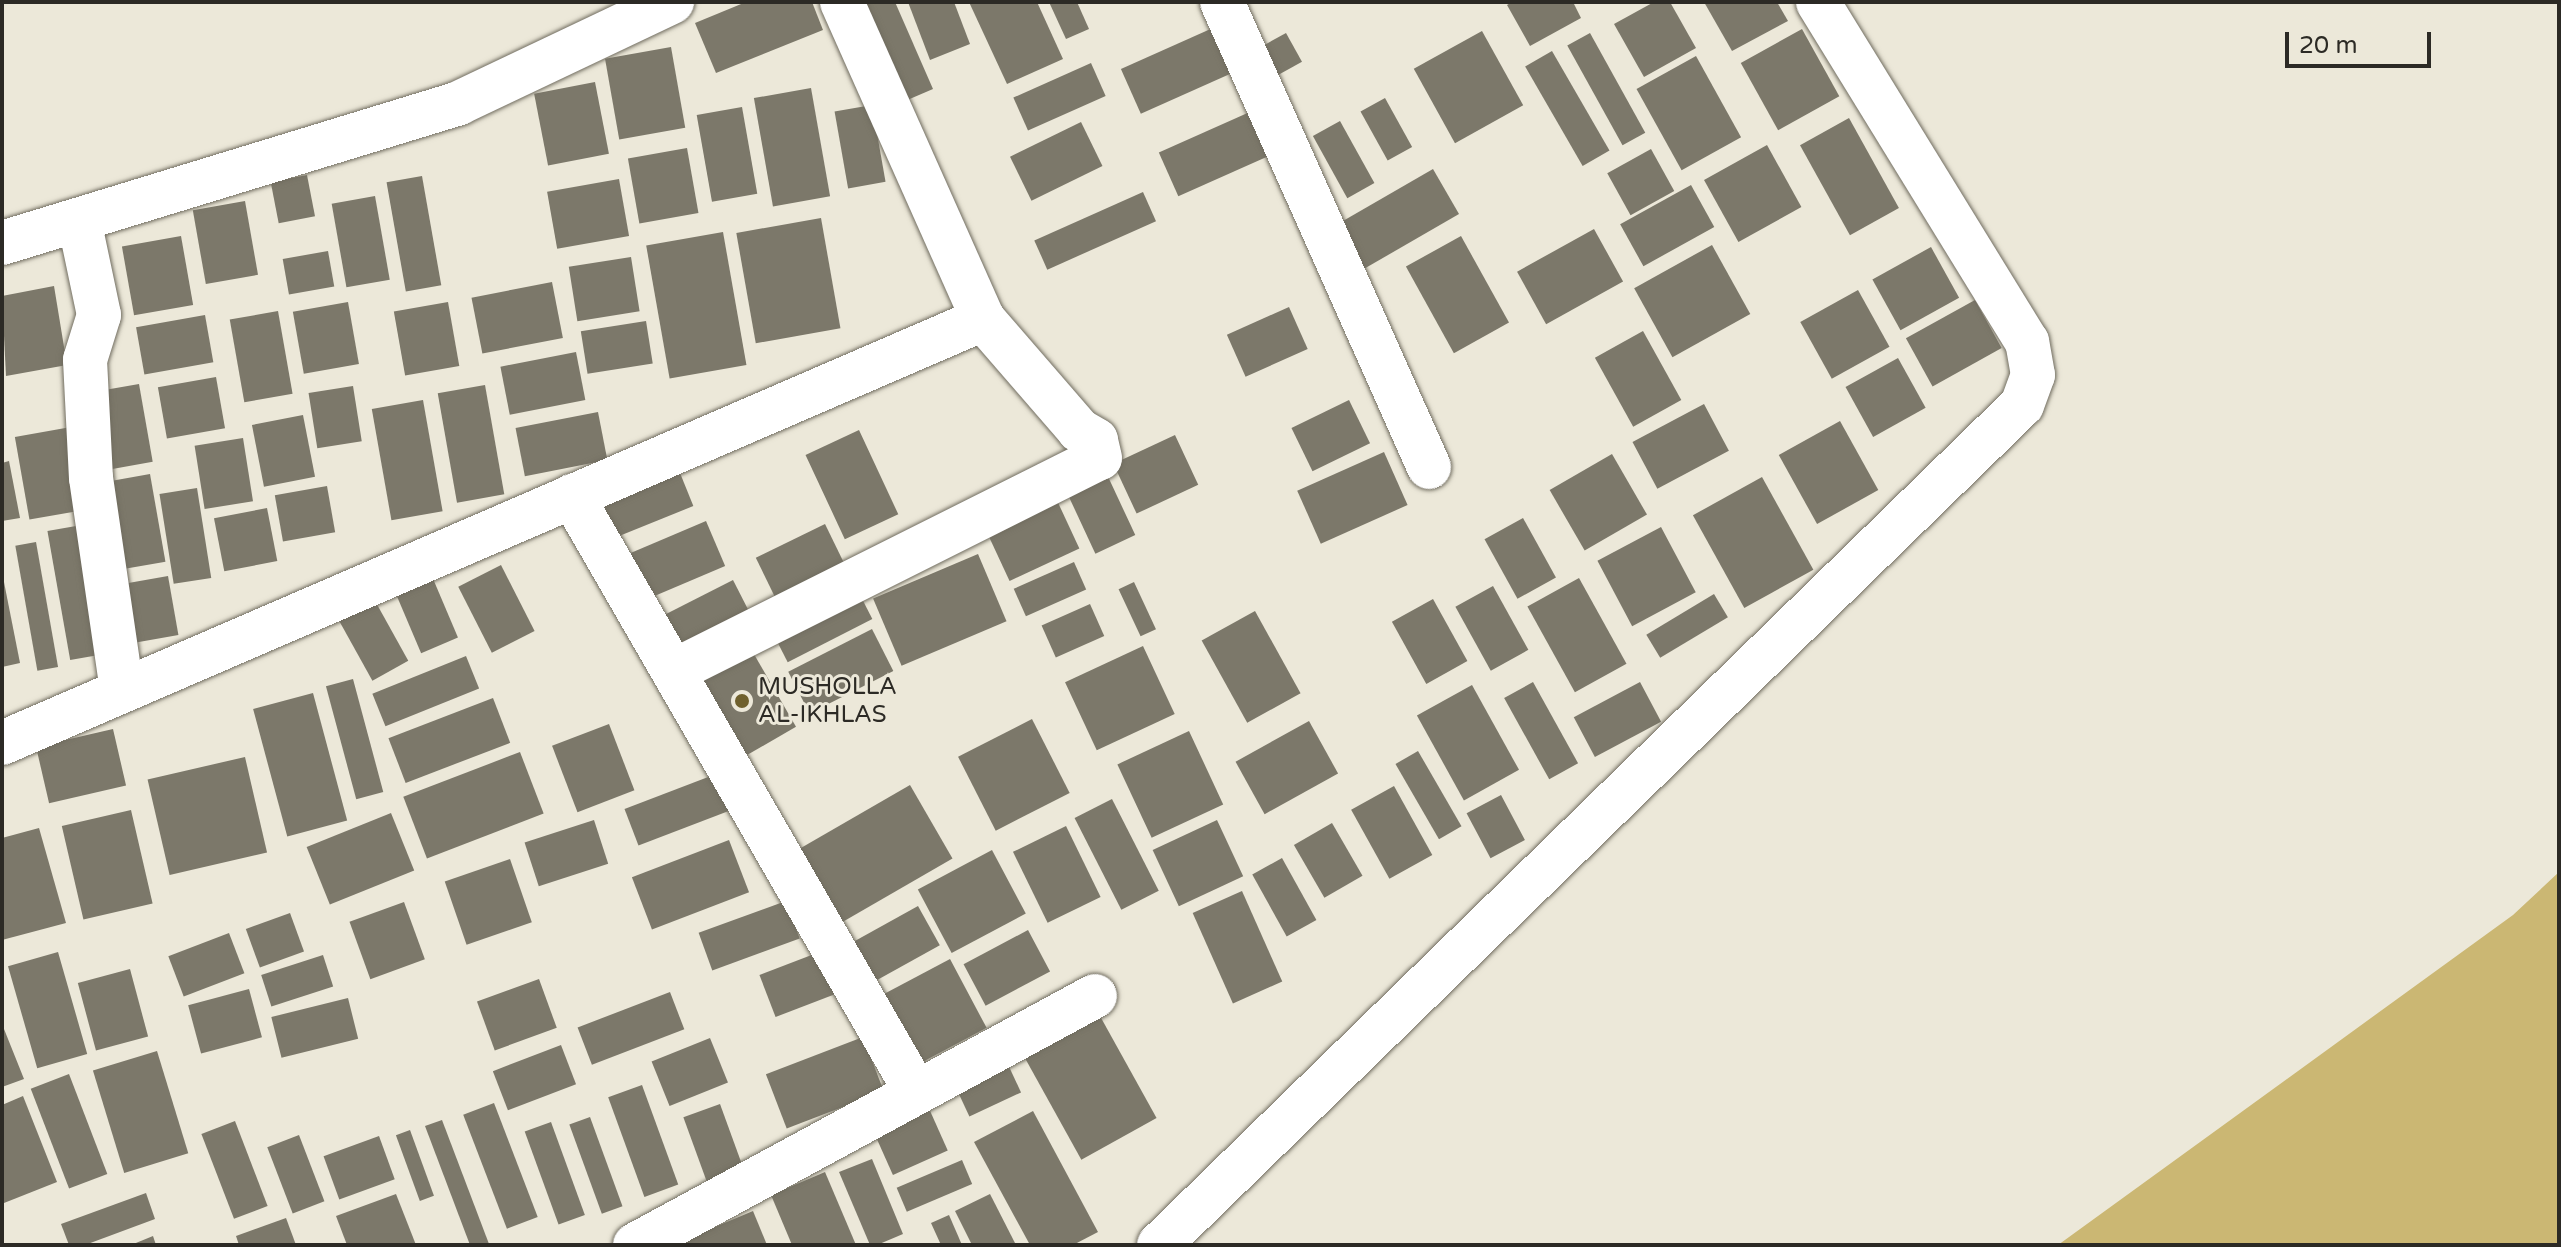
<!DOCTYPE html>
<style>
body{margin:0}
#map{position:relative;width:2561px;height:1247px;overflow:hidden;background:#ece8d9;font-family:"Varela Round",sans-serif}
div>[style]{position:absolute}
.water>*{inset:0;background:#cbb773}
.building>*{inset:0;background:#7c786a;transform-origin:0 0}
.roads{filter:drop-shadow(0 0 2px #706c5f) drop-shadow(0 0 2px #706c5f)}
.minor>*{height:44px;margin:-22px;padding:0 22px;transform-origin:22px;border-radius:22px;background:#fff}
.dots>*{width:22px;height:22px;translate:-50% -50%;box-sizing:border-box;border:4px solid #ece8d9;border-radius:50%}
span{translate:-50% -50%;white-space:nowrap;text-align:center;line-height:1.15;-webkit-text-stroke:6px #ece8d9;paint-order:stroke}
.poi-label{font-size:24px;color:#2c2a25}
.left{translate:0 -50%;text-align:left}
.frame{position:absolute;inset:0;border:4px solid #2c2a25;pointer-events:none}
.scale{position:absolute;left:2285px;top:32px;width:146px;height:36px;box-sizing:border-box;border:4px solid #2c2a25;border-top:0;padding-left:10px;font-size:24px;line-height:28px;white-space:nowrap;color:#2c2a25;-webkit-text-stroke:6px #ece8d9;paint-order:stroke}
</style>
<div id="map">
<div class="water">
<i style="clip-path:polygon(2559px 872px,2559px 1245px,2058px 1245px,2513px 915px)"></i>
</div>
<div class="building">
<i style="clip-path:polygon(746px 2px,812px 2px,823px 30px,716px 73px,695px 23px)"></i>
<i style="clip-path:polygon(854px 2px,895px 2px,933px 89px,898px 104px)"></i>
<i style="clip-path:polygon(908px 2px,954px 2px,970px 44px,930px 60px)"></i>
<i style="clip-path:polygon(969px 2px,1037px 2px,1063px 59px,1007px 84px)"></i>
<i style="clip-path:polygon(1049px 2px,1077px 2px,1089px 29px,1066px 39px)"></i>
<i style="clip-path:polygon(1512px 2px,1573px 2px,1581px 18px,1530px 46px,1507px 5px)"></i>
<i style="clip-path:polygon(1654px 2px,1670px 2px,1696px 48px,1644px 77px,1614px 24px)"></i>
<i style="clip-path:polygon(1704px 2px,1777px 2px,1788px 21px,1732px 51px)"></i>
<i style="left:1215px;top:27px;width:49px;height:103px;rotate:66deg"></i>
<i style="left:1802px;top:29px;width:77px;height:70px;rotate:61deg"></i>
<i style="left:1482px;top:31px;width:85px;height:78px;rotate:61deg"></i>
<i style="left:1286px;top:33px;width:33px;height:40px;rotate:61deg"></i>
<i style="left:1590px;top:33px;width:114px;height:26px;rotate:61deg"></i>
<i style="left:671px;top:47px;width:82px;height:67px;rotate:80deg"></i>
<i style="left:1552px;top:51px;width:115px;height:31px;rotate:60deg"></i>
<i style="left:1696px;top:56px;width:93px;height:68px;rotate:61deg"></i>
<i style="left:1091px;top:63px;width:36px;height:85px;rotate:66deg"></i>
<i style="left:595px;top:82px;width:73px;height:62px;rotate:79deg"></i>
<i style="left:811px;top:88px;width:110px;height:58px;rotate:80deg"></i>
<i style="left:1385px;top:98px;width:56px;height:28px;rotate:61deg"></i>
<i style="left:872px;top:105px;width:78px;height:38px;rotate:80deg"></i>
<i style="left:742px;top:107px;width:88px;height:46px;rotate:80deg"></i>
<i style="left:1252px;top:111px;width:48px;height:102px;rotate:66deg"></i>
<i style="left:1849px;top:118px;width:103px;height:56px;rotate:61deg"></i>
<i style="left:1340px;top:121px;width:71px;height:31px;rotate:61deg"></i>
<i style="left:1081px;top:122px;width:49px;height:79px;rotate:64deg"></i>
<i style="left:1767px;top:145px;width:71px;height:72px;rotate:61deg"></i>
<i style="left:687px;top:148px;width:66px;height:60px;rotate:80deg"></i>
<i style="left:1651px;top:149px;width:48px;height:50px;rotate:61deg"></i>
<i style="left:1433px;top:169px;width:52px;height:111px;rotate:60deg"></i>
<i style="left:307px;top:175px;width:42px;height:37px;rotate:79deg"></i>
<i style="left:422px;top:176px;width:111px;height:36px;rotate:80deg"></i>
<i style="left:619px;top:179px;width:58px;height:73px;rotate:80deg"></i>
<i style="left:1691px;top:185px;width:48px;height:81px;rotate:61deg"></i>
<i style="left:1143px;top:192px;width:32px;height:119px;rotate:66deg"></i>
<i style="left:375px;top:196px;width:85px;height:44px;rotate:80deg"></i>
<i style="left:245px;top:201px;width:75px;height:53px;rotate:80deg"></i>
<i style="left:821px;top:218px;width:112px;height:86px;rotate:80deg"></i>
<i style="left:1594px;top:229px;width:60px;height:88px;rotate:61deg"></i>
<i style="left:723px;top:232px;width:135px;height:78px;rotate:80deg"></i>
<i style="left:181px;top:236px;width:70px;height:60px;rotate:80deg"></i>
<i style="left:1461px;top:236px;width:99px;height:63px;rotate:61deg"></i>
<i style="left:1712px;top:245px;width:79px;height:89px;rotate:61deg"></i>
<i style="left:1931px;top:247px;width:58px;height:67px;rotate:61deg"></i>
<i style="left:328px;top:251px;width:36px;height:46px;rotate:80deg"></i>
<i style="left:631px;top:257px;width:55px;height:63px;rotate:81deg"></i>
<i style="left:552px;top:282px;width:57px;height:82px;rotate:79deg"></i>
<i style="clip-path:polygon(54px 286px,67px 365px,6px 376px,2px 296px)"></i>
<i style="left:1858px;top:290px;width:65px;height:66px;rotate:61deg"></i>
<i style="left:1975px;top:300px;width:55px;height:79px;rotate:61deg"></i>
<i style="left:348px;top:302px;width:63px;height:56px;rotate:80deg"></i>
<i style="left:448px;top:302px;width:65px;height:55px;rotate:80deg"></i>
<i style="left:1289px;top:307px;width:46px;height:68px;rotate:66deg"></i>
<i style="left:278px;top:311px;width:84px;height:49px;rotate:80deg"></i>
<i style="left:205px;top:315px;width:48px;height:70px;rotate:80deg"></i>
<i style="left:646px;top:321px;width:43px;height:66px;rotate:81deg"></i>
<i style="left:1643px;top:331px;width:79px;height:55px;rotate:61deg"></i>
<i style="left:576px;top:352px;width:49px;height:77px;rotate:79deg"></i>
<i style="left:1898px;top:358px;width:57px;height:60px;rotate:61deg"></i>
<i style="left:216px;top:377px;width:52px;height:59px;rotate:80deg"></i>
<i style="left:139px;top:384px;width:79px;height:48px;rotate:80deg"></i>
<i style="left:485px;top:385px;width:111px;height:48px;rotate:80deg"></i>
<i style="left:353px;top:386px;width:56px;height:45px;rotate:81deg"></i>
<i style="left:423px;top:400px;width:113px;height:52px;rotate:80deg"></i>
<i style="left:1349px;top:400px;width:48px;height:64px;rotate:64deg"></i>
<i style="left:1704px;top:404px;width:53px;height:81px;rotate:62deg"></i>
<i style="left:598px;top:412px;width:49px;height:84px;rotate:79deg"></i>
<i style="left:303px;top:415px;width:63px;height:52px;rotate:79deg"></i>
<i style="left:1840px;top:421px;width:79px;height:70px;rotate:61deg"></i>
<i style="left:71px;top:427px;width:84px;height:57px;rotate:80deg"></i>
<i style="left:859px;top:430px;width:93px;height:59px;rotate:65deg"></i>
<i style="left:1175px;top:435px;width:55px;height:68px;rotate:65deg"></i>
<i style="left:243px;top:438px;width:64px;height:49px;rotate:81deg"></i>
<i style="left:1384px;top:452px;width:58px;height:95px;rotate:66deg"></i>
<i style="left:1612px;top:454px;width:70px;height:72px;rotate:60deg"></i>
<i style="clip-path:polygon(9px 461px,20px 518px,2px 521px,2px 463px)"></i>
<i style="left:678px;top:468px;width:41px;height:90px;rotate:68deg"></i>
<i style="left:1104px;top:468px;width:74px;height:44px;rotate:65deg"></i>
<i style="left:150px;top:474px;width:89px;height:44px;rotate:80deg"></i>
<i style="left:1762px;top:477px;width:106px;height:79px;rotate:61deg"></i>
<i style="left:327px;top:486px;width:47px;height:53px;rotate:80deg"></i>
<i style="left:197px;top:488px;width:91px;height:38px;rotate:81deg"></i>
<i style="left:1054px;top:494px;width:60px;height:77px;rotate:65deg"></i>
<i style="left:267px;top:508px;width:54px;height:54px;rotate:79deg"></i>
<i style="left:1523px;top:518px;width:68px;height:44px;rotate:61deg"></i>
<i style="left:706px;top:521px;width:49px;height:94px;rotate:67deg"></i>
<i style="left:825px;top:524px;width:55px;height:77px;rotate:64deg"></i>
<i style="left:76px;top:526px;width:131px;height:29px;rotate:80deg"></i>
<i style="left:1661px;top:527px;width:74px;height:72px;rotate:62deg"></i>
<i style="left:36px;top:542px;width:127px;height:21px;rotate:80deg"></i>
<i style="left:978px;top:554px;width:73px;height:114px;rotate:67deg"></i>
<i style="left:1074px;top:562px;width:30px;height:66px;rotate:66deg"></i>
<i style="left:501px;top:565px;width:74px;height:48px;rotate:63deg"></i>
<i style="clip-path:polygon(2px 572px,20px 663px,2px 667px)"></i>
<i style="left:431px;top:574px;width:69px;height:40px;rotate:67deg"></i>
<i style="left:168px;top:576px;width:60px;height:56px;rotate:80deg"></i>
<i style="left:1579px;top:578px;width:98px;height:59px;rotate:61deg"></i>
<i style="left:733px;top:580px;width:45px;height:85px;rotate:63deg"></i>
<i style="left:1134px;top:582px;width:52px;height:17px;rotate:65deg"></i>
<i style="left:1493px;top:586px;width:73px;height:43px;rotate:61deg"></i>
<i style="left:856px;top:587px;width:36px;height:95px;rotate:63deg"></i>
<i style="left:369px;top:590px;width:81px;height:41px;rotate:61deg"></i>
<i style="left:1714px;top:594px;width:27px;height:79px;rotate:59deg"></i>
<i style="left:1433px;top:599px;width:71px;height:47px;rotate:61deg"></i>
<i style="left:1090px;top:604px;width:35px;height:53px;rotate:66deg"></i>
<i style="left:1255px;top:611px;width:94px;height:61px;rotate:61deg"></i>
<i style="left:872px;top:629px;width:47px;height:94px;rotate:63deg"></i>
<i style="left:747px;top:642px;width:98px;height:69px;rotate:60deg"></i>
<i style="left:1143px;top:646px;width:75px;height:86px;rotate:65deg"></i>
<i style="left:466px;top:656px;width:35px;height:101px;rotate:68deg"></i>
<i style="left:353px;top:679px;width:117px;height:28px;rotate:75deg"></i>
<i style="left:1533px;top:682px;width:93px;height:33px;rotate:61deg"></i>
<i style="left:1640px;top:682px;width:45px;height:75px;rotate:62deg"></i>
<i style="left:1472px;top:685px;width:97px;height:63px;rotate:61deg"></i>
<i style="left:313px;top:693px;width:132px;height:62px;rotate:75deg"></i>
<i style="left:493px;top:698px;width:48px;height:112px;rotate:69deg"></i>
<i style="left:1032px;top:719px;width:83px;height:83px;rotate:63deg"></i>
<i style="left:1309px;top:721px;width:60px;height:84px;rotate:61deg"></i>
<i style="left:609px;top:724px;width:71px;height:61px;rotate:69deg"></i>
<i style="left:113px;top:729px;width:58px;height:79px;rotate:77deg"></i>
<i style="left:1189px;top:731px;width:81px;height:79px;rotate:65deg"></i>
<i style="left:1418px;top:751px;width:87px;height:26px;rotate:60deg"></i>
<i style="left:520px;top:752px;width:66px;height:125px;rotate:69deg"></i>
<i style="left:245px;top:757px;width:98px;height:100px;rotate:77deg"></i>
<i style="left:716px;top:774px;width:39px;height:98px;rotate:69deg"></i>
<i style="left:910px;top:785px;width:85px;height:127px;rotate:60deg"></i>
<i style="left:1394px;top:786px;width:79px;height:49px;rotate:61deg"></i>
<i style="left:1501px;top:795px;width:51px;height:39px;rotate:62deg"></i>
<i style="left:1112px;top:799px;width:103px;height:42px;rotate:63deg"></i>
<i style="left:131px;top:810px;width:96px;height:71px;rotate:77deg"></i>
<i style="left:391px;top:813px;width:62px;height:91px;rotate:68deg"></i>
<i style="left:594px;top:820px;width:46px;height:73px;rotate:72deg"></i>
<i style="left:1217px;top:820px;width:62px;height:71px;rotate:65deg"></i>
<i style="left:1332px;top:823px;width:61px;height:44px;rotate:60deg"></i>
<i style="left:1066px;top:826px;width:79px;height:59px;rotate:64deg"></i>
<i style="clip-path:polygon(39px 828px,66px 923px,2px 940px,2px 838px)"></i>
<i style="left:729px;top:840px;width:56px;height:104px;rotate:69deg"></i>
<i style="left:992px;top:850px;width:72px;height:84px;rotate:62deg"></i>
<i style="left:1282px;top:858px;width:71px;height:34px;rotate:61deg"></i>
<i style="left:510px;top:859px;width:67px;height:69px;rotate:71deg"></i>
<i style="left:1242px;top:891px;width:99px;height:54px;rotate:66deg"></i>
<i style="left:786px;top:901px;width:40px;height:93px;rotate:70deg"></i>
<i style="left:404px;top:902px;width:61px;height:58px;rotate:70deg"></i>
<i style="left:918px;top:906px;width:45px;height:83px;rotate:61deg"></i>
<i style="left:290px;top:913px;width:41px;height:47px;rotate:70deg"></i>
<i style="left:1028px;top:930px;width:47px;height:73px;rotate:62deg"></i>
<i style="left:229px;top:933px;width:43px;height:65px;rotate:69deg"></i>
<i style="left:822px;top:951px;width:45px;height:67px;rotate:69deg"></i>
<i style="left:58px;top:952px;width:106px;height:52px;rotate:74deg"></i>
<i style="left:323px;top:955px;width:33px;height:65px;rotate:72deg"></i>
<i style="left:950px;top:959px;width:78px;height:78px;rotate:62deg"></i>
<i style="left:130px;top:969px;width:70px;height:54px;rotate:75deg"></i>
<i style="left:539px;top:979px;width:52px;height:66px;rotate:70deg"></i>
<i style="left:249px;top:989px;width:50px;height:63px;rotate:75deg"></i>
<i style="left:670px;top:992px;width:40px;height:99px;rotate:69deg"></i>
<i style="left:348px;top:998px;width:42px;height:79px;rotate:76deg"></i>
<i style="left:1095px;top:1007px;width:127px;height:86px;rotate:61deg"></i>
<i style="clip-path:polygon(2px 1024px,24px 1079px,2px 1087px)"></i>
<i style="left:863px;top:1037px;width:58px;height:104px;rotate:69deg"></i>
<i style="left:710px;top:1038px;width:48px;height:63px;rotate:68deg"></i>
<i style="left:561px;top:1045px;width:42px;height:73px;rotate:69deg"></i>
<i style="left:157px;top:1051px;width:107px;height:67px;rotate:73deg"></i>
<i style="left:1005px;top:1058px;width:38px;height:57px;rotate:65deg"></i>
<i style="left:69px;top:1074px;width:107px;height:41px;rotate:69deg"></i>
<i style="left:642px;top:1085px;width:106px;height:36px;rotate:70deg"></i>
<i style="clip-path:polygon(23px 1096px,57px 1182px,4px 1203px,2px 1105px)"></i>
<i style="left:494px;top:1103px;width:122px;height:33px;rotate:69deg"></i>
<i style="left:720px;top:1104px;width:75px;height:39px;rotate:70deg"></i>
<i style="left:927px;top:1104px;width:51px;height:60px;rotate:66deg"></i>
<i style="clip-path:polygon(1033px 1111px,1098px 1232px,1073px 1245px,1030px 1245px,974px 1142px)"></i>
<i style="left:590px;top:1117px;width:95px;height:22px;rotate:70deg"></i>
<i style="clip-path:polygon(442px 1120px,489px 1244px,486px 1245px,470px 1245px,425px 1126px)"></i>
<i style="left:235px;top:1121px;width:91px;height:36px;rotate:69deg"></i>
<i style="left:551px;top:1122px;width:99px;height:28px;rotate:70deg"></i>
<i style="left:410px;top:1130px;width:70px;height:15px;rotate:70deg"></i>
<i style="left:299px;top:1135px;width:71px;height:34px;rotate:69deg"></i>
<i style="left:379px;top:1136px;width:46px;height:59px;rotate:70deg"></i>
<i style="clip-path:polygon(872px 1159px,903px 1234px,877px 1245px,870px 1245px,839px 1172px)"></i>
<i style="left:962px;top:1160px;width:26px;height:71px;rotate:67deg"></i>
<i style="clip-path:polygon(825px 1172px,856px 1245px,792px 1245px,771px 1195px)"></i>
<i style="clip-path:polygon(146px 1193px,155px 1219px,85px 1245px,69px 1245px,61px 1224px)"></i>
<i style="clip-path:polygon(396px 1194px,416px 1245px,347px 1245px,336px 1216px)"></i>
<i style="clip-path:polygon(990px 1194px,1016px 1245px,972px 1245px,955px 1211px)"></i>
<i style="clip-path:polygon(753px 1211px,767px 1245px,686px 1245px,684px 1240px)"></i>
<i style="clip-path:polygon(949px 1215px,962px 1245px,941px 1245px,931px 1223px)"></i>
<i style="clip-path:polygon(286px 1218px,296px 1245px,239px 1245px,236px 1236px)"></i>
<i style="clip-path:polygon(153px 1236px,156px 1245px,131px 1245px)"></i>
</div>
<div class="roads">
<div class="minor">
<i style="left:1222px;top:2px;width:509px;rotate:66deg"></i>
<i style="left:79px;top:220px;width:97px;rotate:78.1deg"></i>
<i style="left:99px;top:315px;width:47px;rotate:107.3deg"></i>
<i style="left:85px;top:360px;width:118px;rotate:87.1deg"></i>
<i style="left:91px;top:478px;width:214px;rotate:81.7deg"></i>
<i style="left:2px;top:243px;width:478px;rotate:-17deg"></i>
<i style="left:459px;top:103px;width:236px;rotate:-25.4deg"></i>
<i style="left:572px;top:496px;width:686px;rotate:60deg"></i>
<i style="left:674px;top:671px;width:476px;rotate:-26.6deg"></i>
<i style="left:1100px;top:458px;width:18px;rotate:-103deg"></i>
<i style="left:1096px;top:440px;width:20px;rotate:-150deg"></i>
<i style="left:1079px;top:430px;width:147px;rotate:-130.9deg"></i>
<i style="left:2px;top:743px;width:1069px;rotate:-23.37deg"></i>
<i style="left:983px;top:319px;width:347px;rotate:-114deg"></i>
<i style="left:635px;top:1245px;width:523px;rotate:-28.43deg"></i>
<i style="left:1159px;top:1245px;width:1204px;rotate:-44.23deg"></i>
<i style="left:2022px;top:405px;width:32px;rotate:-70deg"></i>
<i style="left:2033px;top:375px;width:34px;rotate:-100deg"></i>
<i style="left:2027px;top:342px;width:399px;rotate:-121.6deg"></i>
</div>
</div>
<div class="dots">
<i style="left:742px;top:701px;background:#6f602d"></i>
</div>
<div class="poi-label">
<span class="left" style="left:758px;top:701px">MUSHOLLA<br>AL-IKHLAS</span>
</div>
<div class="frame"></div>
<div class="scale">20 m</div>
</div>
